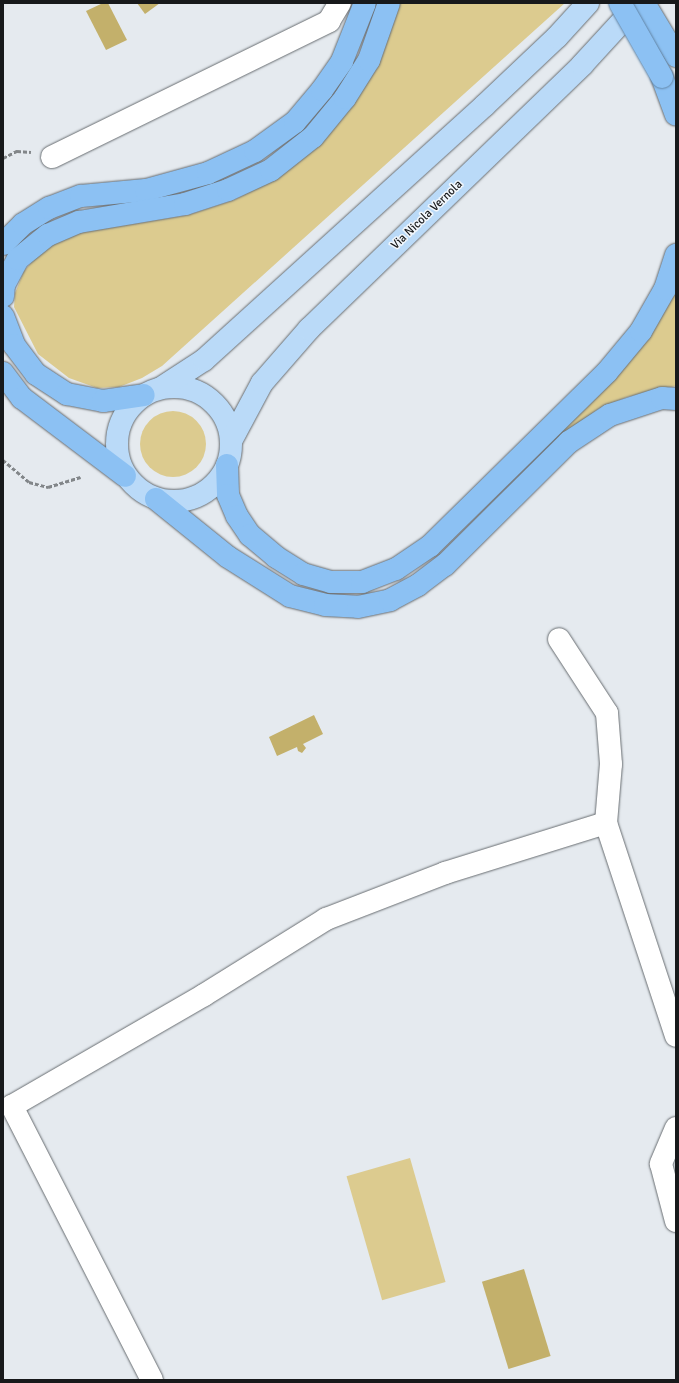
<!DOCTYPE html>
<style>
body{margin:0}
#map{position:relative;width:679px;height:1383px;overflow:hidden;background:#e5eaef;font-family:Signika,sans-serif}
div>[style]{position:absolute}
.green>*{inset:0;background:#dccb8f;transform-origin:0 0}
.round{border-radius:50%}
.water>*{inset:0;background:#c3b06b;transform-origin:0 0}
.path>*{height:2.5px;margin-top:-1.25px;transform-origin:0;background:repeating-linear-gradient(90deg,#828689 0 4px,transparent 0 6px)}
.roads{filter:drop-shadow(0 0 1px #686d71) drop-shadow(0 0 1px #686d71)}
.minor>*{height:22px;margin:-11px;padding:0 11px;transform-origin:11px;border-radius:11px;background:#fff}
.major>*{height:22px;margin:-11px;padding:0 11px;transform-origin:11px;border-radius:11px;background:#badaf8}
.major>.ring{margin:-11px;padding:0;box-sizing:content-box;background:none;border:22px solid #badaf8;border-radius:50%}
.highway>*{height:22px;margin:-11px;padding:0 11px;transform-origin:11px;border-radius:11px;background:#8cc1f3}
.bridges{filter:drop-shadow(0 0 1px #6386a7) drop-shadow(0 0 1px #6386a7)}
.highway-bridge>*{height:22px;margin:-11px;padding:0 11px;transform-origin:11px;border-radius:11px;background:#8cc1f3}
span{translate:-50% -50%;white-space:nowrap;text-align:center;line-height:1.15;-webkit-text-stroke:3px #f2f7fc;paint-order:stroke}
.street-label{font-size:12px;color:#17191b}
.frame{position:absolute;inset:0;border:4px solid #17191b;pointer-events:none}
</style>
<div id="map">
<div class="green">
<i style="clip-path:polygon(396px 3px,565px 3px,162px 366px,142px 378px,119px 387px,97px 388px,69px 378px,38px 354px,14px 307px,15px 293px,24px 271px,37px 256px,56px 242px,78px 233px,188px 215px,234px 200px,265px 184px,298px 161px)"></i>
<i style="clip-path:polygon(676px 285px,676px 386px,627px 397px,598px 409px,557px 440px,551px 440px)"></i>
<i class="round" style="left:140px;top:411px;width:66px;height:66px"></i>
<i style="left:410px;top:1158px;width:129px;height:66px;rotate:74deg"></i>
</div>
<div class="water">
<i style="clip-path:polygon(103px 3px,108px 3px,127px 40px,106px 50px,86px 11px)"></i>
<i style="clip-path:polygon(137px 3px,160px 3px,145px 14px)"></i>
<i style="clip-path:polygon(314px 715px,323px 734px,303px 744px,306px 748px,302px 753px,298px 751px,297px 747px,277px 756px,269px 737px)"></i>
<i style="left:524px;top:1269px;width:91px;height:44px;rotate:73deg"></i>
</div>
<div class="path">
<i style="left:3px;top:158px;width:16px;rotate:-27deg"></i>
<i style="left:17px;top:151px;width:14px;rotate:4deg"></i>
<i style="left:3px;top:460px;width:34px;rotate:40deg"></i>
<i style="left:29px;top:482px;width:20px;rotate:15deg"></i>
<i style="left:48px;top:487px;width:34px;rotate:-17deg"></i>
</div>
<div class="roads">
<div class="minor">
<i style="left:52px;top:157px;width:309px;rotate:-26.1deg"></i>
<i style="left:329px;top:21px;width:21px;rotate:-59deg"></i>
<i style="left:606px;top:823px;width:224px;rotate:71.8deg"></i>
<i style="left:676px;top:1128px;width:39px;rotate:113deg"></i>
<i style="left:661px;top:1164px;width:59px;rotate:75.3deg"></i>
<i style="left:152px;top:1380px;width:308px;rotate:-117.1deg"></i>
<i style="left:12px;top:1106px;width:222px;rotate:-30deg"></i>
<i style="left:204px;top:995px;width:144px;rotate:-31.9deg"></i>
<i style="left:326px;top:919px;width:128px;rotate:-21.1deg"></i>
<i style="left:445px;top:873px;width:169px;rotate:-17.3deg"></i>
<i style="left:606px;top:823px;width:59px;rotate:-85.2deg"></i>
<i style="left:611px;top:764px;width:51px;rotate:-94.5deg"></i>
<i style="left:607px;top:713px;width:88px;rotate:-123deg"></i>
</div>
<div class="major">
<i class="ring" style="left:117px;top:387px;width:92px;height:92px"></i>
<i style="left:161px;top:388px;width:51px;rotate:-33.1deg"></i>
<i style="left:204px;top:360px;width:378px;rotate:-42.2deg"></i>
<i style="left:484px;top:106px;width:100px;rotate:-43.4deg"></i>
<i style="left:557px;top:37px;width:46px;rotate:-47.6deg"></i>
<i style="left:231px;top:441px;width:66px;rotate:-61.9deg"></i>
<i style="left:262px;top:383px;width:72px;rotate:-49deg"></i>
<i style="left:309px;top:329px;width:380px;rotate:-44deg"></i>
<i style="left:582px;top:65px;width:84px;rotate:-47.4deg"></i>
</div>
<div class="highway">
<i style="left:644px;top:3px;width:62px;rotate:58.9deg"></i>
<i style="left:662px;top:77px;width:40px;rotate:69.8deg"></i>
<i style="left:3px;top:244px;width:28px;rotate:-45deg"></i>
<i style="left:23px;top:224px;width:31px;rotate:-32deg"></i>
<i style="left:49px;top:208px;width:34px;rotate:-21deg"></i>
<i style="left:81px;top:196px;width:65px;rotate:-5.3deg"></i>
<i style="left:146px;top:190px;width:64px;rotate:-15.3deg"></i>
<i style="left:208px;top:173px;width:52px;rotate:-25.1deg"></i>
<i style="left:255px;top:151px;width:49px;rotate:-35.9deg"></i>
<i style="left:295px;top:122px;width:42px;rotate:-49.8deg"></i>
<i style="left:322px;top:90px;width:35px;rotate:-55deg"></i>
<i style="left:342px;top:61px;width:62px;rotate:-68.4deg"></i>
<i style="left:3px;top:296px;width:11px;rotate:-85deg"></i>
<i style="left:4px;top:285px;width:30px;rotate:-62deg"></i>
<i style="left:18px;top:259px;width:38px;rotate:-39deg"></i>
<i style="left:48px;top:235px;width:34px;rotate:-23deg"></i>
<i style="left:79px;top:222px;width:108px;rotate:-9.6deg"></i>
<i style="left:185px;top:204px;width:45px;rotate:-18deg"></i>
<i style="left:228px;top:190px;width:47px;rotate:-24.9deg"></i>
<i style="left:271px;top:170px;width:53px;rotate:-38.2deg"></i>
<i style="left:313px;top:137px;width:50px;rotate:-50.6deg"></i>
<i style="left:345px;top:98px;width:45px;rotate:-57.7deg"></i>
<i style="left:369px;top:60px;width:60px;rotate:-70.7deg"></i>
<i style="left:3px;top:316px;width:31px;rotate:69deg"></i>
<i style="left:14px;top:345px;width:36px;rotate:53deg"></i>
<i style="left:36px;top:374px;width:37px;rotate:33deg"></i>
<i style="left:67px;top:394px;width:37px;rotate:11deg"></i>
<i style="left:103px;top:401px;width:41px;rotate:-8.3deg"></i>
<i style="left:3px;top:373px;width:31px;rotate:53deg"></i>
<i style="left:22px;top:398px;width:129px;rotate:37.1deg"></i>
<i style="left:227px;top:465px;width:30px;rotate:88deg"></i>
<i style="left:228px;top:495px;width:23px;rotate:67deg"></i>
<i style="left:237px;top:516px;width:23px;rotate:56deg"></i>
<i style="left:250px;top:535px;width:34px;rotate:40deg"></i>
<i style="left:276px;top:557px;width:32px;rotate:32deg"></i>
<i style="left:303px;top:574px;width:29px;rotate:16deg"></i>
<i style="left:331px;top:582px;width:31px"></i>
<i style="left:362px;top:582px;width:36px;rotate:-21deg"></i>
<i style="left:396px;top:569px;width:41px;rotate:-34.1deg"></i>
<i style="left:430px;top:546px;width:248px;rotate:-44.5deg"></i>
<i style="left:607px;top:372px;width:53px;rotate:-50.3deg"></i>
<i style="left:641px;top:331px;width:48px;rotate:-60.3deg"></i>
<i style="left:665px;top:289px;width:36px;rotate:-72deg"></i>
<i style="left:156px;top:499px;width:92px;rotate:38.9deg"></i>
<i style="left:228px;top:557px;width:73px;rotate:32.2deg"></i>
<i style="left:290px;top:596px;width:36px;rotate:14deg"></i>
<i style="left:325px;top:605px;width:33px;rotate:3deg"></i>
<i style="left:358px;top:607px;width:33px;rotate:-12deg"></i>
<i style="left:390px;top:600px;width:32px;rotate:-28deg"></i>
<i style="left:418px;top:585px;width:34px;rotate:-37deg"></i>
<i style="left:445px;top:565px;width:175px;rotate:-44.8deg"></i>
<i style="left:569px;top:442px;width:49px;rotate:-33.4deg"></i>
<i style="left:610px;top:415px;width:55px;rotate:-18.1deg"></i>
<i style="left:662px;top:398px;width:14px;rotate:4deg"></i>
</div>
</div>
<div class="bridges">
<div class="highway-bridge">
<i style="left:620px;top:3px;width:85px;rotate:60.4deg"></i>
</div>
</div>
<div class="street-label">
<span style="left:427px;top:215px;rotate:-44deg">Via Nicola Vernola</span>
</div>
<div class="frame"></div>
</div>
